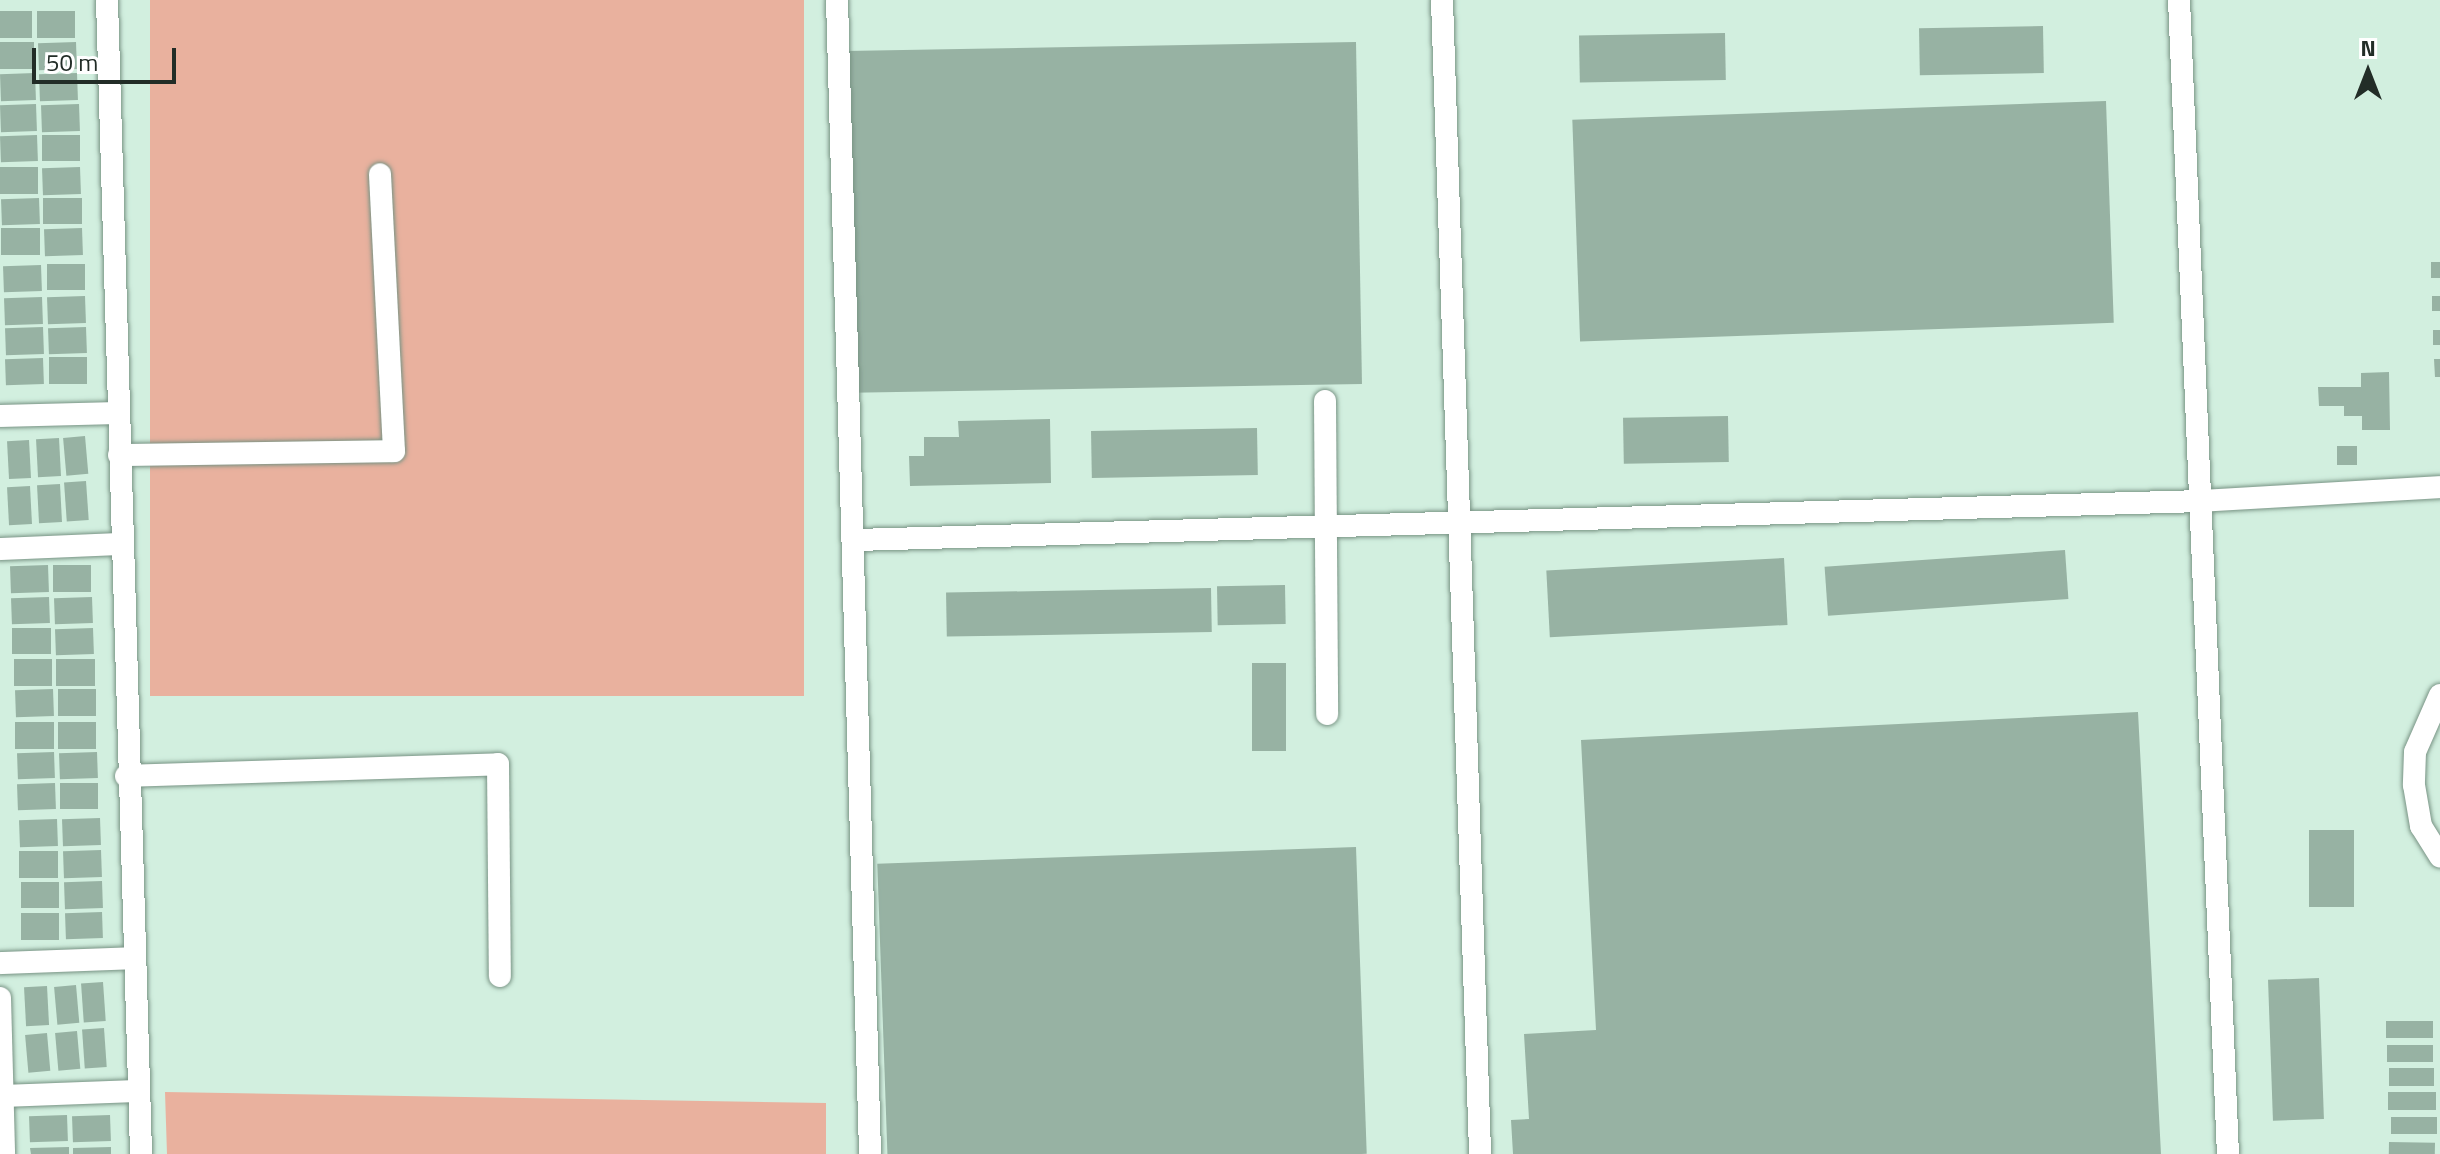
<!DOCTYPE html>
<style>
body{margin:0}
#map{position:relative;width:2440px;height:1154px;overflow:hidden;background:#d2efdf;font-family:"Titillium Web",sans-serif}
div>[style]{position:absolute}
.green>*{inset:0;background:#e9b19e;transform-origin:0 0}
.building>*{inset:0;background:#97b2a3;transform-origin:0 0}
.roads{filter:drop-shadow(0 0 2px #789384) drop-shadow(0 0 2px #789384)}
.minor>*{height:22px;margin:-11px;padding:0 11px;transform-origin:11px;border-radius:11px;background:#fff}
span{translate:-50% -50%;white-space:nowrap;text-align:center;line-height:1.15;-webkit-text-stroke:6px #fff;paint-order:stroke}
.north{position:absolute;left:2328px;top:32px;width:80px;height:80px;-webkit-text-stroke:6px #fff;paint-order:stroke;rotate:0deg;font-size:22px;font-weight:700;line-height:32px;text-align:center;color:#222d27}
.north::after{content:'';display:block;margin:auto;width:28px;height:36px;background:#222d27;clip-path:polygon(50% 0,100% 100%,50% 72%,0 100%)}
.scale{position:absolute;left:32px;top:48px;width:144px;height:36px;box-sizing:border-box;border:4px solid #222d27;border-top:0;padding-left:10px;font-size:24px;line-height:28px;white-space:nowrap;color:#222d27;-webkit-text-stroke:6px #fff;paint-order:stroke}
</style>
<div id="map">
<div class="green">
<i style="left:150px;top:0;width:654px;height:696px"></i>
<i style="clip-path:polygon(165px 1092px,826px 1103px,826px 1154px,167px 1154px)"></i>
</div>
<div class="building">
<i style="left:0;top:11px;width:32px;height:27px"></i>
<i style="left:37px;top:11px;width:38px;height:27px"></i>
<i style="left:2043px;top:26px;width:47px;height:124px;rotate:89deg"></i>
<i style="left:1725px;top:33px;width:47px;height:146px;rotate:89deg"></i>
<i style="left:34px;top:42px;width:27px;height:34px;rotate:90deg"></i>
<i style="left:76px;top:42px;width:27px;height:38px;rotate:88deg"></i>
<i style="left:1356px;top:42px;width:342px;height:510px;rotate:89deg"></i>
<i style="left:35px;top:73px;width:27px;height:35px;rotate:88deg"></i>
<i style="left:77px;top:73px;width:27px;height:38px;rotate:88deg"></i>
<i style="left:2106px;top:101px;width:222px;height:534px;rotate:88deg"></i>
<i style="left:36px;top:104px;width:27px;height:36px;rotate:88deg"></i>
<i style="left:79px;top:104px;width:27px;height:38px;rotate:88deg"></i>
<i style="left:37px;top:135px;width:26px;height:37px;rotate:88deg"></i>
<i style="left:80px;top:135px;width:26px;height:38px;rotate:90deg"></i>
<i style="left:38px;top:167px;width:27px;height:38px;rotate:90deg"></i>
<i style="left:80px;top:167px;width:27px;height:38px;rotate:88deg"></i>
<i style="left:39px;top:198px;width:26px;height:38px;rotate:88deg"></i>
<i style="left:82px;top:198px;width:26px;height:39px;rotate:90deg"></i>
<i style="left:40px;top:228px;width:27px;height:39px;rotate:90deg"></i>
<i style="left:82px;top:228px;width:27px;height:38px;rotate:88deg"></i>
<i style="left:2431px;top:262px;width:9px;height:16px"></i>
<i style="left:85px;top:264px;width:26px;height:38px;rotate:90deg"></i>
<i style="left:41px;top:265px;width:26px;height:38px;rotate:88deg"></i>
<i style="left:85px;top:296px;width:27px;height:38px;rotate:88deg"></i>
<i style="left:2432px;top:296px;width:8px;height:15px"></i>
<i style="left:42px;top:297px;width:27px;height:38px;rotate:88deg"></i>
<i style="left:43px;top:327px;width:27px;height:38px;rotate:88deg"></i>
<i style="left:86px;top:327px;width:26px;height:38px;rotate:88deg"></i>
<i style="left:2433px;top:330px;width:7px;height:15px"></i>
<i style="left:87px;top:357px;width:27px;height:38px;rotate:90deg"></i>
<i style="left:43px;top:358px;width:26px;height:38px;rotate:88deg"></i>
<i style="clip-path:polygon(2434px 359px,2440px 359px,2440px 377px,2435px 377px)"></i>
<i style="clip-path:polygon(2389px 372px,2390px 430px,2362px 430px,2362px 416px,2344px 416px,2344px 406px,2319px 406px,2318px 387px,2361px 387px,2361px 373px)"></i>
<i style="left:1728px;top:416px;width:46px;height:105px;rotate:89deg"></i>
<i style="clip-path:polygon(1050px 419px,1051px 483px,910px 486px,909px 456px,924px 456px,924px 437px,959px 437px,958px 421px)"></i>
<i style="left:1257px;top:428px;width:47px;height:166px;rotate:89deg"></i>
<i style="left:85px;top:436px;width:38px;height:22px;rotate:85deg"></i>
<i style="left:59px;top:438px;width:38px;height:23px;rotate:87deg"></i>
<i style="left:29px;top:440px;width:38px;height:22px;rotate:87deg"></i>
<i style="left:2337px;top:446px;width:20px;height:19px"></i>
<i style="left:86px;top:481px;width:39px;height:22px;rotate:86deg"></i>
<i style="left:60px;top:484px;width:38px;height:23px;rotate:87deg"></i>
<i style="left:30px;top:486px;width:38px;height:23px;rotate:87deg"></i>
<i style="left:2065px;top:550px;width:49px;height:241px;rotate:86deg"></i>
<i style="left:1784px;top:558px;width:67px;height:238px;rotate:87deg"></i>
<i style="left:48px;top:565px;width:27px;height:38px;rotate:88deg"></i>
<i style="left:91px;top:565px;width:27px;height:38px;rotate:90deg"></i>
<i style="left:1285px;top:585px;width:39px;height:68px;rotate:89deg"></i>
<i style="left:1211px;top:588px;width:44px;height:265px;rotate:89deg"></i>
<i style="left:49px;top:597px;width:26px;height:38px;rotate:88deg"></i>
<i style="left:92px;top:597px;width:26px;height:38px;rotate:88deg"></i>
<i style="left:51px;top:628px;width:26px;height:39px;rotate:90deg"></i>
<i style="left:93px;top:628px;width:26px;height:38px;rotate:88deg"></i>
<i style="left:52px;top:659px;width:27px;height:38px;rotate:90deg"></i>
<i style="left:95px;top:659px;width:27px;height:39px;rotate:90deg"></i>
<i style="left:1252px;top:663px;width:34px;height:88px"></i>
<i style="left:53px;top:689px;width:27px;height:38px;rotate:88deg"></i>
<i style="left:96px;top:689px;width:27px;height:38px;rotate:90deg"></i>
<i style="clip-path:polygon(2138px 712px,2161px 1154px,1513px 1154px,1511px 1120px,1529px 1119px,1524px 1034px,1596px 1030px,1581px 740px)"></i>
<i style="left:15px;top:722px;width:39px;height:27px"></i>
<i style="left:58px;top:722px;width:38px;height:27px"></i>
<i style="left:54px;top:752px;width:26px;height:37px;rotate:88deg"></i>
<i style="left:97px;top:752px;width:26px;height:38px;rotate:88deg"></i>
<i style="left:55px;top:783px;width:26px;height:38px;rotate:88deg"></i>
<i style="left:98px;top:783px;width:26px;height:38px;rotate:90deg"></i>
<i style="left:100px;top:818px;width:27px;height:38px;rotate:88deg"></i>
<i style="left:57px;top:819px;width:27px;height:38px;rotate:88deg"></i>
<i style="left:2309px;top:830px;width:45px;height:77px"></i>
<i style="left:1356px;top:847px;width:307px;height:479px;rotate:88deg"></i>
<i style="left:101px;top:850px;width:27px;height:38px;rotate:88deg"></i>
<i style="left:58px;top:851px;width:27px;height:39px;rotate:90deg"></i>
<i style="left:102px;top:881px;width:27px;height:38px;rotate:88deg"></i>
<i style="left:59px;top:882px;width:26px;height:38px;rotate:90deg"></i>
<i style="left:102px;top:912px;width:26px;height:37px;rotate:88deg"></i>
<i style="left:21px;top:913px;width:38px;height:27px"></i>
<i style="left:2319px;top:978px;width:141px;height:51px;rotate:88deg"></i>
<i style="left:103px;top:982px;width:39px;height:22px;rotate:86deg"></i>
<i style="left:76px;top:985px;width:38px;height:22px;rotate:85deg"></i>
<i style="left:47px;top:986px;width:39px;height:23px;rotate:87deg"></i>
<i style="left:2433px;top:1021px;width:17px;height:47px;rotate:90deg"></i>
<i style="left:104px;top:1028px;width:39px;height:22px;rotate:86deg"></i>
<i style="left:77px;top:1031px;width:38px;height:22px;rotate:85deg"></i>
<i style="left:47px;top:1033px;width:38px;height:22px;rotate:85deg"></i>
<i style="left:2433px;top:1045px;width:17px;height:46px;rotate:90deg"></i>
<i style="left:2389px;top:1068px;width:45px;height:18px"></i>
<i style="left:2388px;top:1092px;width:48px;height:18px"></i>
<i style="left:67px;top:1115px;width:26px;height:38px;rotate:88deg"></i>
<i style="left:110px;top:1115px;width:26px;height:38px;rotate:88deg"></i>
<i style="left:2391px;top:1117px;width:46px;height:17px"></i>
<i style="left:2389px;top:1142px;width:46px;height:12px;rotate:1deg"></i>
<i style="clip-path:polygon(69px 1147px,69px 1154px,31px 1154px,30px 1148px)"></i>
<i style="clip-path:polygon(111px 1147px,111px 1154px,73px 1154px,73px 1148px)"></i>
</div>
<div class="roads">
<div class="minor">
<i style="left:107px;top:0;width:1155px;rotate:88.31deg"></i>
<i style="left:837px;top:0;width:1154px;rotate:88.36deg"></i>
<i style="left:1442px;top:0;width:1155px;rotate:88.11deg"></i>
<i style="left:2179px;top:0;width:1155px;rotate:87.57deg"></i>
<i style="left:1325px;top:401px;width:313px;rotate:89.6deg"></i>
<i style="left:0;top:416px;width:117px;rotate:-1.5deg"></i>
<i style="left:119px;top:455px;width:275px;rotate:-0.8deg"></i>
<i style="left:394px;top:451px;width:277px;rotate:-92.9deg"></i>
<i style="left:856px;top:540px;width:1345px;rotate:-1.66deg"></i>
<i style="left:2200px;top:501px;width:240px;rotate:-3.3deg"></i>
<i style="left:0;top:549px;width:120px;rotate:-2.4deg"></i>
<i style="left:2440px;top:695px;width:62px;rotate:113.7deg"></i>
<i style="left:2415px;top:752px;width:33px;rotate:92deg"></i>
<i style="left:2414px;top:785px;width:42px;rotate:80.3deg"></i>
<i style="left:2421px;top:826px;width:36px;rotate:58deg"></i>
<i style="left:126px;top:776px;width:372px;rotate:-1.8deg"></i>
<i style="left:498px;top:764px;width:212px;rotate:89.5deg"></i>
<i style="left:0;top:963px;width:134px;rotate:-2.1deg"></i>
<i style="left:0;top:998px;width:156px;rotate:88.5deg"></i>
<i style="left:0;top:1096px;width:139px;rotate:-2.1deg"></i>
</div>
</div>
<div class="north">N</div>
<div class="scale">50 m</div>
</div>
